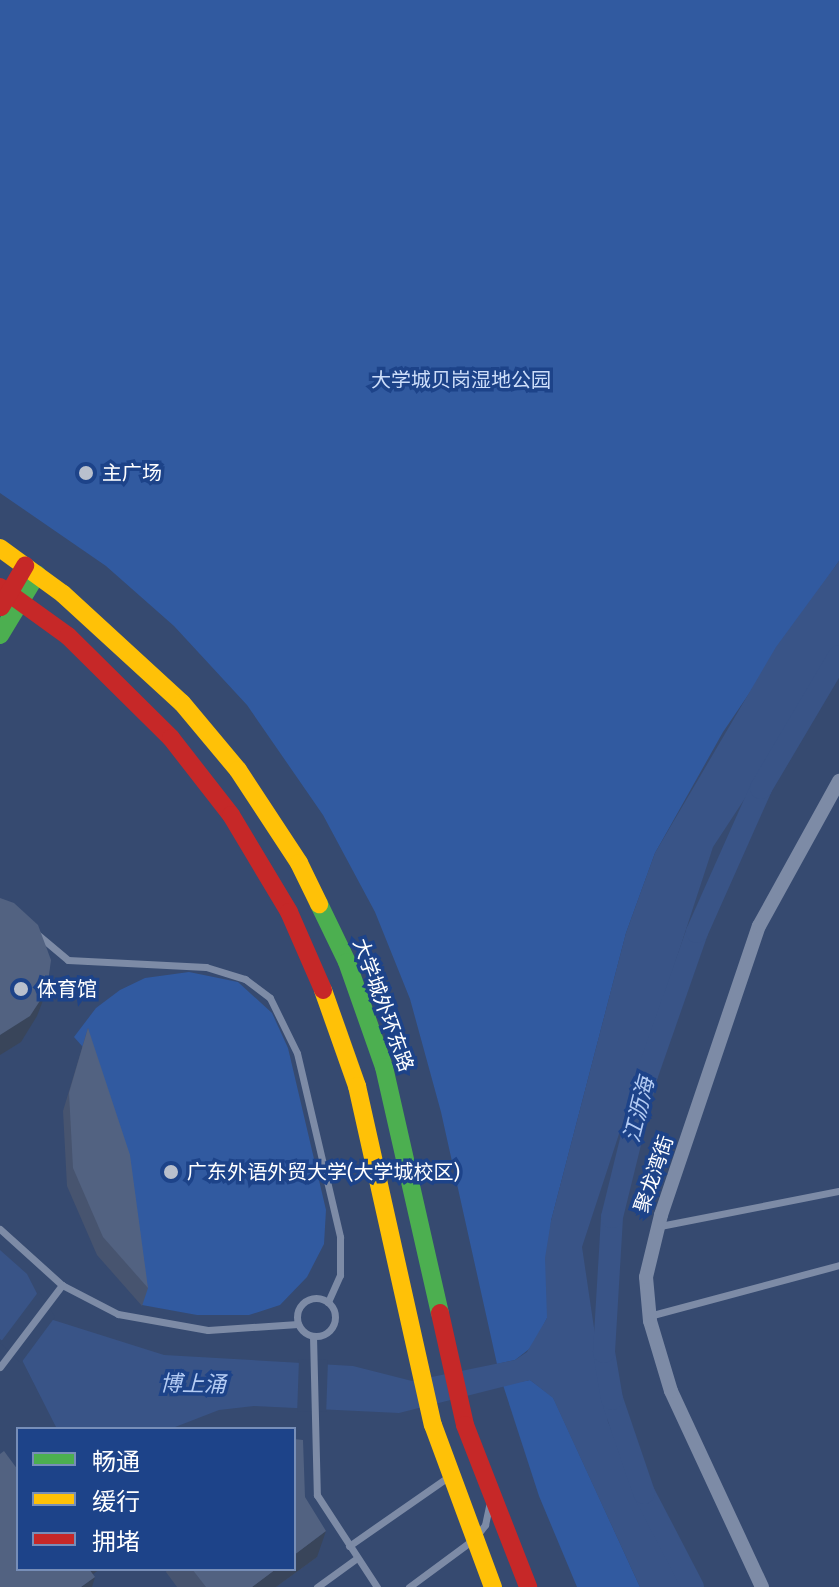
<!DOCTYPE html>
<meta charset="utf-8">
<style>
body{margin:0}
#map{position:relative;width:839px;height:1587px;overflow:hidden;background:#364a70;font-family:"Fira Sans","Noto Sans SC",sans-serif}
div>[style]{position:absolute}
.green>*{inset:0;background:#315aa0}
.water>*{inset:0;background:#395487}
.pier>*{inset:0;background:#364a70;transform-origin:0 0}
.river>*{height:22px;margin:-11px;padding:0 11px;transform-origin:11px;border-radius:11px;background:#395487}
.lane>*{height:7px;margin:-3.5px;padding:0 3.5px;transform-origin:3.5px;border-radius:3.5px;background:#7d8ba6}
.lane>.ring{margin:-3.5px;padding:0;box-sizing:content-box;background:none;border:7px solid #7d8ba6;border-radius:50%}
.street>*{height:14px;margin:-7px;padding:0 7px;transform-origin:7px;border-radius:7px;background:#7d8ba6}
.fast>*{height:18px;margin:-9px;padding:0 9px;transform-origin:9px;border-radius:9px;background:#4caf50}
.slow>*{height:18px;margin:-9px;padding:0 9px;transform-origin:9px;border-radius:9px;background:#ffc107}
.jam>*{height:18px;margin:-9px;padding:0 9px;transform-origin:9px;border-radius:9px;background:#c62828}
.wall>*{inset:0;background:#47546f}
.shaded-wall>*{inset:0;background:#39455a}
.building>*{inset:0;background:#526281}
.dots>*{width:22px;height:22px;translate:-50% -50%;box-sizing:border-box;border:4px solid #1d4389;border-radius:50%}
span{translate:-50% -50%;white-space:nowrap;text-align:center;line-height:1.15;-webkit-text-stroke:7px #1d4389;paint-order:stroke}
.park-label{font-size:20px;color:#ccddf9}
.poi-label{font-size:20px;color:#fff}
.left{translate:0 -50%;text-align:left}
.street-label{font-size:20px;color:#fff}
.water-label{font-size:22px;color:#b3cbf3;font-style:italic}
.legend{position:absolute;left:16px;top:1427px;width:280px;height:144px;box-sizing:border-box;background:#1d4389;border:2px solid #778eb8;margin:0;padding:10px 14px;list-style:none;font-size:24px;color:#fff}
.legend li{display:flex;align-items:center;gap:16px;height:40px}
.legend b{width:40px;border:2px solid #778eb8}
</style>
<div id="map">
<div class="green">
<i style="clip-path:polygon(0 0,839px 0,839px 561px,723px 732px,655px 853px,626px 933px,551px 1221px,547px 1318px,533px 1346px,515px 1360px,497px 1364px,441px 1112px,410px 999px,375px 912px,323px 815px,247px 705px,174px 626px,106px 566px,0 493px)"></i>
<i style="clip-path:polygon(189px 972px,238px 982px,272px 1013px,288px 1048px,326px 1210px,324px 1244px,307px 1277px,280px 1305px,249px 1315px,197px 1315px,142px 1305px,82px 1046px,74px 1037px,96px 1008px,120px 990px,145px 978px)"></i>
<i style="clip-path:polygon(530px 1380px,553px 1397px,640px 1587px,577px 1587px,539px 1496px,503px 1385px)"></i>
</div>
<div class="water">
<i style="clip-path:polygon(839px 561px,839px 655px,713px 847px,582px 1247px,608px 1422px,685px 1587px,640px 1587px,553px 1398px,530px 1380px,399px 1413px,254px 1406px,219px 1410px,170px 1429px,57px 1429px,19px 1354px,0 1339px,0 1250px,27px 1274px,50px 1319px,164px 1355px,353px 1366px,412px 1381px,515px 1360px,527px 1352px,547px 1318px,545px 1258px,551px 1221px,626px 933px,655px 853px,776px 647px)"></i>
</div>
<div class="pier">
<i style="clip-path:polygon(39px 1291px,55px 1317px,21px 1363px,0 1343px)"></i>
<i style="left:299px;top:1359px;width:29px;height:52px;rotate:2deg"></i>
</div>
<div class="river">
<i style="left:693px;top:1587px;width:106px;rotate:-117.5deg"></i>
<i style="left:644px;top:1493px;width:99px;rotate:-108.8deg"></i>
<i style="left:612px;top:1399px;width:48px;rotate:-99.7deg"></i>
<i style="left:604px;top:1352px;width:135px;rotate:-86.6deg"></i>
<i style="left:612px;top:1217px;width:146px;rotate:-76.2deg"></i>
<i style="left:647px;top:1075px;width:151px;rotate:-70.7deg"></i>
<i style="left:697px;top:932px;width:158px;rotate:-66deg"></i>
<i style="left:761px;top:788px;width:153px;rotate:-59.4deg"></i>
</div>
<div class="lane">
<i style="left:37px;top:934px;width:40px;rotate:40deg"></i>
<i style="left:68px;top:960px;width:138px;rotate:2.9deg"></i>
<i style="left:206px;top:967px;width:41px;rotate:17.1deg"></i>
<i style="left:245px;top:979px;width:31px;rotate:37deg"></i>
<i style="left:270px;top:998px;width:61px;rotate:63.9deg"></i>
<i style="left:297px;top:1053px;width:189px;rotate:76.8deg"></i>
<i style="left:340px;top:1237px;width:38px;rotate:90deg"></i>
<i style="left:340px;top:1275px;width:30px;rotate:114deg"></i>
<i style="left:660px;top:1226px;width:182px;rotate:-11.1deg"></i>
<i style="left:0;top:1229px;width:84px;rotate:42.1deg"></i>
<i style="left:62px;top:1285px;width:63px;rotate:27.4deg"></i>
<i style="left:118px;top:1314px;width:91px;rotate:10.1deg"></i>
<i style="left:208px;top:1330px;width:90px;rotate:-3.8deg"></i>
<i class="ring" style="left:297px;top:1298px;width:31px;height:31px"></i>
<i style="left:649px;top:1316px;width:197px;rotate:-15deg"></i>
<i style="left:313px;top:1336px;width:159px;rotate:88.6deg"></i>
<i style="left:317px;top:1495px;width:110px;rotate:56.9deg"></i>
<i style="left:0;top:1367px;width:103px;rotate:-52.9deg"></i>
<i style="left:349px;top:1546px;width:121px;rotate:-34.9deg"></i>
<i style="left:317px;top:1587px;width:49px;rotate:-35.9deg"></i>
<i style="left:409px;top:1587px;width:81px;rotate:-36.4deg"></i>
<i style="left:474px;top:1539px;width:18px;rotate:-52deg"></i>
<i style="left:485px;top:1525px;width:19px;rotate:-78deg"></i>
</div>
<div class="street">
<i style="left:762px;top:1587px;width:216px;rotate:-114.9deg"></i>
<i style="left:671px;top:1391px;width:73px;rotate:-106.7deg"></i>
<i style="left:650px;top:1321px;width:44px;rotate:-95.2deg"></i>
<i style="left:646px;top:1277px;width:64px;rotate:-76.4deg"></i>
<i style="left:661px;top:1215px;width:305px;rotate:-71.3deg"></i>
<i style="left:759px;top:926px;width:166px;rotate:-61.1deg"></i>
</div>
<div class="fast">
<i style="left:0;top:635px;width:71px;rotate:-58.8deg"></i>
<i style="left:319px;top:904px;width:64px;rotate:64.2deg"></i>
<i style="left:347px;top:962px;width:111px;rotate:70.6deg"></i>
<i style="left:384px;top:1067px;width:252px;rotate:77.2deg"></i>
</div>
<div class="slow">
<i style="left:0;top:548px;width:78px;rotate:36.1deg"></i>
<i style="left:63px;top:594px;width:161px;rotate:42.5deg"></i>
<i style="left:182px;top:703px;width:87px;rotate:50.1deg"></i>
<i style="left:238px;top:770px;width:111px;rotate:56.7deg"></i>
<i style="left:299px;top:863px;width:46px;rotate:64deg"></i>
<i style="left:323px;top:990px;width:102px;rotate:70.5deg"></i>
<i style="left:357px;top:1086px;width:347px;rotate:77.4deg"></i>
<i style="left:433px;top:1425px;width:173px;rotate:69.7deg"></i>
</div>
<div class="jam">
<i style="left:0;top:587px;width:84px;rotate:35.8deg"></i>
<i style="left:68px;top:636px;width:145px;rotate:44.7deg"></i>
<i style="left:171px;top:738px;width:98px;rotate:52.1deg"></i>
<i style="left:231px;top:815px;width:113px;rotate:59.1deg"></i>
<i style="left:289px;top:912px;width:85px;rotate:66.4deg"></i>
<i style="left:1px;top:607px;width:48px;rotate:-59.7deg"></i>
<i style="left:440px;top:1313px;width:115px;rotate:77.4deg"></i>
<i style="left:465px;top:1425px;width:174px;rotate:68.7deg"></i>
</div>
<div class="wall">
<i style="clip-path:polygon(88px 1028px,148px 1288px,142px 1306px,97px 1255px,67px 1186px,63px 1111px)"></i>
<i style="clip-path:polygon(305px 1497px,317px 1557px,276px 1587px,177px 1587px,166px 1572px,167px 1569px,294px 1569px)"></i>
</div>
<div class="shaded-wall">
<i style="clip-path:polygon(47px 990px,37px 1016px,21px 1042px,0 1055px,0 1035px)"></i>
<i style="clip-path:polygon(326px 1531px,317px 1557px,276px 1587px,252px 1587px,276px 1569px,294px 1569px,294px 1555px)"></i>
<i style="clip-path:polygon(82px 1569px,100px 1569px,76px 1587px)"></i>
<i style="clip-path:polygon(95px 1577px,92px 1587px,81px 1587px)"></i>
</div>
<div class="building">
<i style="clip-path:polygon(0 898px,14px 903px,38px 925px,51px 960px,47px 990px,30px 1016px,0 1035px)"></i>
<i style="clip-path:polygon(88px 1028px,130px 1155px,148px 1288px,103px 1237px,73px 1168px,69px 1093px)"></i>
<i style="clip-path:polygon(294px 1439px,303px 1440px,305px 1497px,326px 1531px,294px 1555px)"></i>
<i style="clip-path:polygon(4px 1451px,18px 1470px,18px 1569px,89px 1569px,95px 1577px,81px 1587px,0 1587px,0 1454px)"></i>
<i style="clip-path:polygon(192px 1569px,235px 1570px,276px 1569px,252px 1587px,206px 1587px)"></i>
</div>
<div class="dots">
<i style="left:86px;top:473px;background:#b9c0cd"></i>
<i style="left:21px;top:989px;background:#b9c0cd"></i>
<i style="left:171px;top:1172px;background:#b9c0cd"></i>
</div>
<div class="park-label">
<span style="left:461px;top:380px">大学城贝岗湿地公园</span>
</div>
<div class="poi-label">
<span class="left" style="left:102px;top:473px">主广场</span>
<span class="left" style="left:37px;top:989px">体育馆</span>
<span class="left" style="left:187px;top:1172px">广东外语外贸大学(大学城校区)</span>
</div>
<div class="street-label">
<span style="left:383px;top:1005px;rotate:70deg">大学城外环东路</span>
<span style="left:654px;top:1174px;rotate:-71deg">聚龙湾街</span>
</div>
<div class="water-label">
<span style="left:639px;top:1110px;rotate:-76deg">江沥海</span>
<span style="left:193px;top:1384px;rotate:1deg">博上涌</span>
</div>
<ul class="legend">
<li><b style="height:10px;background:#4caf50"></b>畅通</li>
<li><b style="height:10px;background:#ffc107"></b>缓行</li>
<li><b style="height:10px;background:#c62828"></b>拥堵</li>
</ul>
</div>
